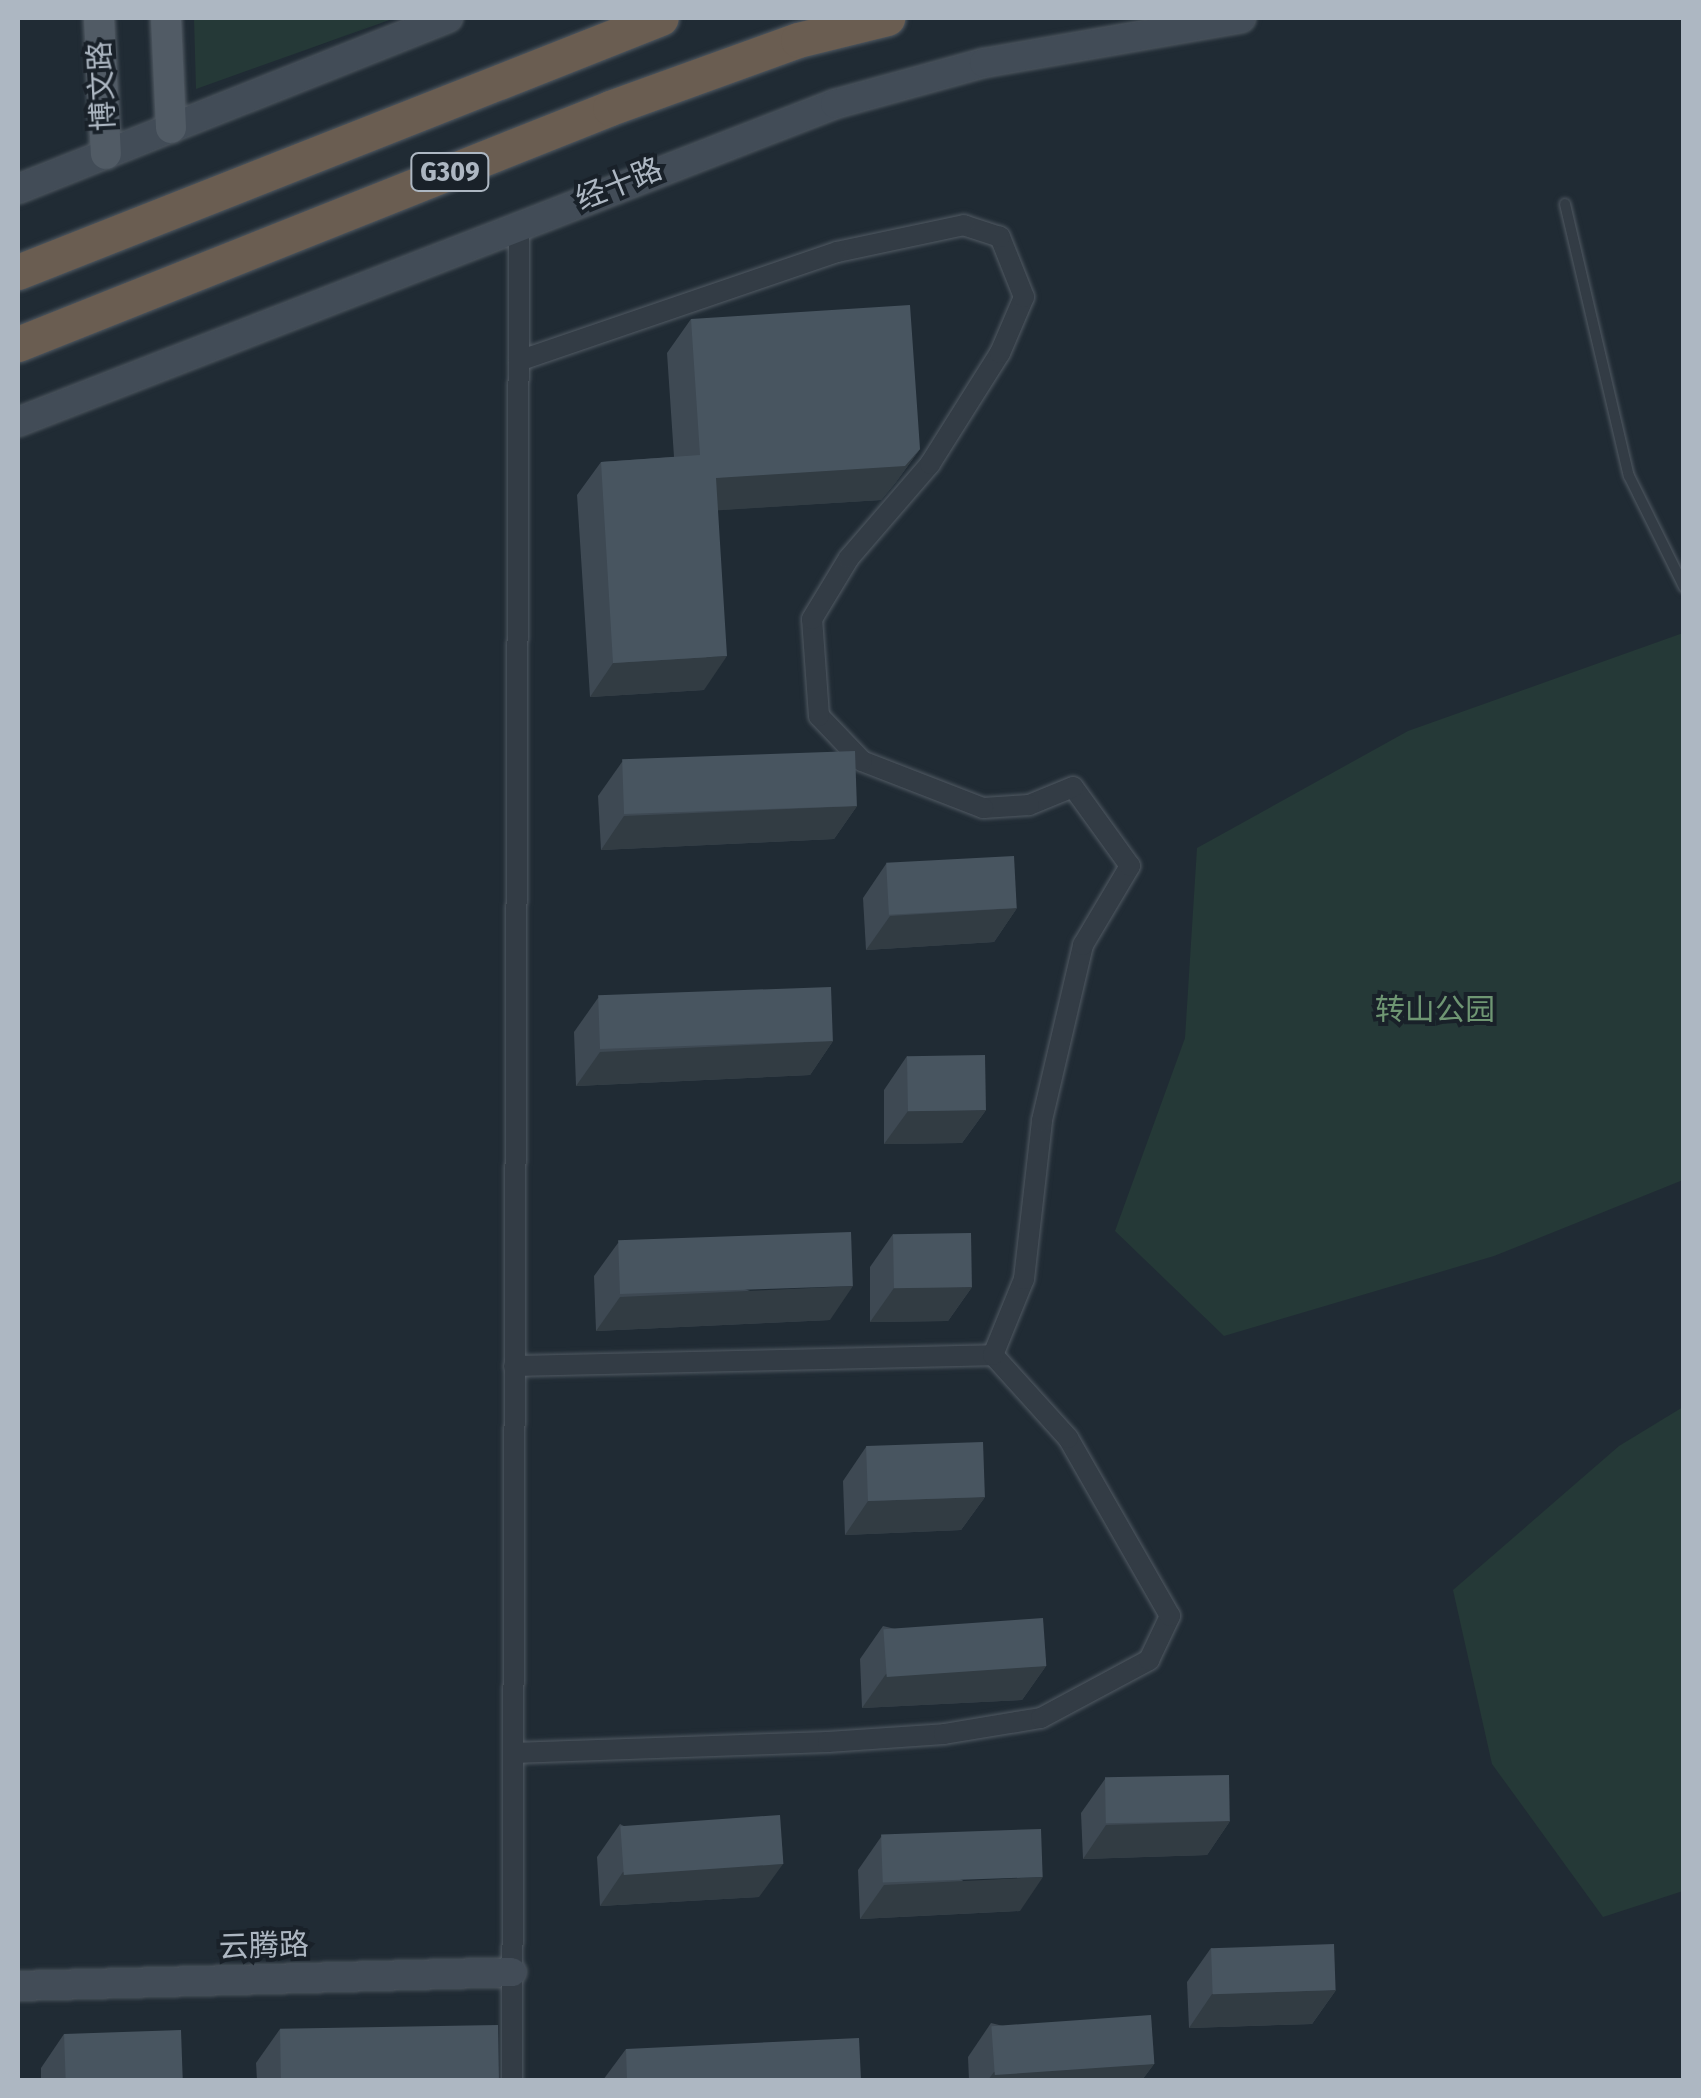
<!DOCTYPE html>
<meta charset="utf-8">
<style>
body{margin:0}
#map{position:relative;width:1701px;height:2098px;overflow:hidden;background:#202b34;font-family:"Fira Sans Condensed","Noto Sans SC",sans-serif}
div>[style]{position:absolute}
.green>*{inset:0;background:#253937}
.roads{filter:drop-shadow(0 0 2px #515a63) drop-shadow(0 0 2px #515a63)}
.lane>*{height:10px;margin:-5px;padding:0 5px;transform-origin:5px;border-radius:5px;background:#333c45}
.street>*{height:20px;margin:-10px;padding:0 10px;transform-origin:10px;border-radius:10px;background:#333c45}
.secondary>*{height:28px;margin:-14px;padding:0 14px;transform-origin:14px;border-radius:14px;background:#424c57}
.primary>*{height:30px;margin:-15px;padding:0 15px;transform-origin:15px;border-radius:15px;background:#515b65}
.highway>*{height:35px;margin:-17.5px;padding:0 17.5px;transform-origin:17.5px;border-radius:17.5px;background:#6a5d51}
.wall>*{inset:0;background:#3e4953}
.shaded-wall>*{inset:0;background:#323c43}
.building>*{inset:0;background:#485560;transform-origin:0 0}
span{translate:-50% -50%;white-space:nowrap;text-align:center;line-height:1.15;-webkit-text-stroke:8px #192129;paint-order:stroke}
.shield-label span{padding:2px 8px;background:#192129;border:2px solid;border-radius:8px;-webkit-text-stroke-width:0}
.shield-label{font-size:28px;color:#adb7c2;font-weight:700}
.street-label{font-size:30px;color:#adb7c2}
.park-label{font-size:30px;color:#6f9673}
.frame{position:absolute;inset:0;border:20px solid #adb7c2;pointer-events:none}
</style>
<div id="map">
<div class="green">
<i style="clip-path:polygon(194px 18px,395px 18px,196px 89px)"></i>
<i style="clip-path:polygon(1683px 633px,1683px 1180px,1494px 1256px,1224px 1336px,1115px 1231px,1185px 1038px,1197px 848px,1408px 731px)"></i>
<i style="clip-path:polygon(1683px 1407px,1683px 1891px,1603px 1917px,1492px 1764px,1453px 1590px,1619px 1446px)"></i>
</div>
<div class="roads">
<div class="lane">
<i style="left:1565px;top:204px;width:279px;rotate:76.8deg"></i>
<i style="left:1629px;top:476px;width:124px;rotate:63.6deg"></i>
</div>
<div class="street">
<i style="left:514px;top:1366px;width:479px;rotate:-1.3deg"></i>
<i style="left:513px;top:1753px;width:315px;rotate:-2deg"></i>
<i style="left:828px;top:1742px;width:116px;rotate:-3.9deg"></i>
<i style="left:944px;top:1734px;width:98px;rotate:-9.4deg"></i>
<i style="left:1041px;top:1718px;width:123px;rotate:-28.2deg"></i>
<i style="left:1149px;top:1660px;width:49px;rotate:-64.5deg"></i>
<i style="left:1170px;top:1616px;width:205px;rotate:-119.8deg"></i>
<i style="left:1068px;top:1438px;width:112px;rotate:-132.1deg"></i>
<i style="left:993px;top:1355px;width:82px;rotate:-67.8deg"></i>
<i style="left:1024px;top:1279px;width:160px;rotate:-83.5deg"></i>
<i style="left:1042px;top:1120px;width:180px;rotate:-76.8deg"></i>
<i style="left:1083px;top:945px;width:92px;rotate:-59.3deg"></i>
<i style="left:1130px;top:866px;width:97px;rotate:-125.8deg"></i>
<i style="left:1073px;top:787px;width:48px;rotate:157.8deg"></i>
<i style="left:1029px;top:805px;width:46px;rotate:176.3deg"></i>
<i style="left:983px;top:808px;width:130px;rotate:-158.8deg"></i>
<i style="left:862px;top:761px;width:62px;rotate:-133.7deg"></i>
<i style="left:819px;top:716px;width:97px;rotate:-94.1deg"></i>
<i style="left:812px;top:619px;width:71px;rotate:-58.8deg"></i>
<i style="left:849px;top:558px;width:124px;rotate:-49.2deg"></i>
<i style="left:930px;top:464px;width:131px;rotate:-57.8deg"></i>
<i style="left:1000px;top:353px;width:61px;rotate:-66.8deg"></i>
<i style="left:1024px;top:297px;width:65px;rotate:-111.8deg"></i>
<i style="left:1000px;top:237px;width:38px;rotate:-162deg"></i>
<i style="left:964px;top:225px;width:130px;rotate:168deg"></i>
<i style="left:837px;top:252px;width:336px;rotate:161.1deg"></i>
<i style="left:512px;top:2080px;width:1856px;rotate:-89.78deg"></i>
</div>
<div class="secondary">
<i style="left:18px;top:189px;width:463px;rotate:-21.7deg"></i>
<i style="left:18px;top:422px;width:877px;rotate:-21.27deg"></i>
<i style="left:835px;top:104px;width:155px;rotate:-15.4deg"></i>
<i style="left:984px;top:63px;width:261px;rotate:-9.9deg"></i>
<i style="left:18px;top:1986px;width:494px;rotate:-1.6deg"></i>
</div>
<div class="primary">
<i style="left:99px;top:18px;width:136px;rotate:87.1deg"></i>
<i style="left:166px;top:18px;width:110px;rotate:87.4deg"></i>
</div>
<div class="highway">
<i style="left:18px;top:272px;width:691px;rotate:-21.56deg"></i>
<i style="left:18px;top:344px;width:637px;rotate:-21.73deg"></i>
<i style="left:610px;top:108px;width:200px;rotate:-19.9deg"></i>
<i style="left:798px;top:40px;width:92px;rotate:-13.9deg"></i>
</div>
</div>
<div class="wall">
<i style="clip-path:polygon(691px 319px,920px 449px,896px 482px,881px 500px,718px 510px,704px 690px,590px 697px,577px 495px,601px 462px,674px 457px,667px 353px)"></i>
<i style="clip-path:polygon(622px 762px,857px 806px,834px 839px,601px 850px,598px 796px)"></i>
<i style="clip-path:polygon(886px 864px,1017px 908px,994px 942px,866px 950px,863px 898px)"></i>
<i style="clip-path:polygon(598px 998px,833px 1041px,810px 1075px,576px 1086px,574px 1032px)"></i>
<i style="clip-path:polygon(907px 1056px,986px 1110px,962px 1143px,884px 1144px,884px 1090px)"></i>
<i style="clip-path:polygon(893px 1234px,972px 1287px,948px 1321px,870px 1322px,870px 1267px)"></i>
<i style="clip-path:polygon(618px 1243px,830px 1320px,596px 1331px,594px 1276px)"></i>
<i style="clip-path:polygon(866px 1447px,985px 1497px,961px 1530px,845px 1535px,843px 1481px)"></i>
<i style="clip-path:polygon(883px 1626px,1046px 1666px,1022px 1700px,862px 1708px,860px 1659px)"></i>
<i style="clip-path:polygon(1105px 1779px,1230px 1821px,1207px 1855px,1083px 1859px,1081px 1813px)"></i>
<i style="clip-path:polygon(620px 1824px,759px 1897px,600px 1906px,597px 1857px)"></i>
<i style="clip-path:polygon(881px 1837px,1020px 1911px,860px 1919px,858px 1870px)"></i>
<i style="clip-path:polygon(1211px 1948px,1336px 1990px,1312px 2024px,1189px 2028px,1187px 1982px)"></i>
<i style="clip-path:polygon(991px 2023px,1154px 2064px,1142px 2080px,969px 2080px,968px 2057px)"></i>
<i style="clip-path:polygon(280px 2029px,499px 2080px,257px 2080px,256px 2063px)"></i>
<i style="clip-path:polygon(64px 2034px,183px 2080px,41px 2080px,41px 2068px)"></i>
<i style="clip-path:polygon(626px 2049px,861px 2080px,603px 2080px)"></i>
</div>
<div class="shaded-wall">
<i style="clip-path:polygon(920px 449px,896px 482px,881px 500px,692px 512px,716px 478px)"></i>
<i style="clip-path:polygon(727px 656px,704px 690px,590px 697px,613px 663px)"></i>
<i style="clip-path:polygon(857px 806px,834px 839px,601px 850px,624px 816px)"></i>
<i style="clip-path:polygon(1017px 908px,994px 942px,866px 950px,890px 916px)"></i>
<i style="clip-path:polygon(833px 1041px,810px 1075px,576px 1086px,600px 1052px)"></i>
<i style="clip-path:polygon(986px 1110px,962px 1143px,884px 1144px,908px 1111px)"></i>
<i style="clip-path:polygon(853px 1286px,830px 1320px,596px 1331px,620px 1297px)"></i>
<i style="clip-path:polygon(972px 1287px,948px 1321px,870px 1322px,894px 1288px)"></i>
<i style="clip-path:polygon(985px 1497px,961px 1530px,845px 1535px,868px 1501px)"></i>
<i style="clip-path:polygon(1046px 1666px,1022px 1700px,862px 1708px,886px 1674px)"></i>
<i style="clip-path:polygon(1230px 1821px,1207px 1855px,1083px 1859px,1106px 1825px)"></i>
<i style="clip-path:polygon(783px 1864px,759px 1897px,600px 1906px,623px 1872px)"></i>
<i style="clip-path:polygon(1043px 1877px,1020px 1911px,860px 1919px,884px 1885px)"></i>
<i style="clip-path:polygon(1336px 1990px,1312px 2024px,1189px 2028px,1212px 1994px)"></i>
<i style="clip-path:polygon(1154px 2064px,1142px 2080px,988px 2080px,994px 2072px)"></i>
</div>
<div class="building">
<i style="clip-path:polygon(910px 305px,920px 449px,905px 466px,716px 478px,727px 656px,613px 663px,601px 462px,700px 455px,691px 319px)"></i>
<i style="left:855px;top:751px;width:55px;height:233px;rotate:88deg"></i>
<i style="left:1014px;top:856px;width:52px;height:128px;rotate:87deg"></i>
<i style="left:831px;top:987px;width:54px;height:233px;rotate:88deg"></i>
<i style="left:985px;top:1055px;width:55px;height:78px;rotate:89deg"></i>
<i style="left:851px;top:1232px;width:54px;height:233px;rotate:88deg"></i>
<i style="left:971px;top:1233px;width:54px;height:78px;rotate:89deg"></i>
<i style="left:983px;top:1442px;width:55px;height:117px;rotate:88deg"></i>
<i style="left:1043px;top:1618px;width:48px;height:160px;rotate:86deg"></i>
<i style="left:1229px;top:1775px;width:46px;height:124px;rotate:89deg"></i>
<i style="left:780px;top:1815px;width:49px;height:160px;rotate:86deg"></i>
<i style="left:1041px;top:1829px;width:48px;height:160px;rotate:88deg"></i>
<i style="left:1334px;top:1944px;width:46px;height:123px;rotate:88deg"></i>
<i style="left:1151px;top:2015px;width:49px;height:160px;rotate:86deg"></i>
<i style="left:498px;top:2025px;width:55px;height:218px;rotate:89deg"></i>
<i style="left:181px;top:2030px;width:50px;height:117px;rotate:88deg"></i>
<i style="clip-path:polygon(859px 2038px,861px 2080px,627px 2080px,626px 2049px)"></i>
</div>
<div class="shield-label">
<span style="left:450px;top:172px">G309</span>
</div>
<div class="street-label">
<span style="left:102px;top:86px;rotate:-93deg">博文路</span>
<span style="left:619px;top:184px;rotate:-22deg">经十路</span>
<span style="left:264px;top:1946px;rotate:-2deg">云腾路</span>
</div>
<div class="park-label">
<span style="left:1435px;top:1010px">转山公园</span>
</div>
<div class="frame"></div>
</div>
